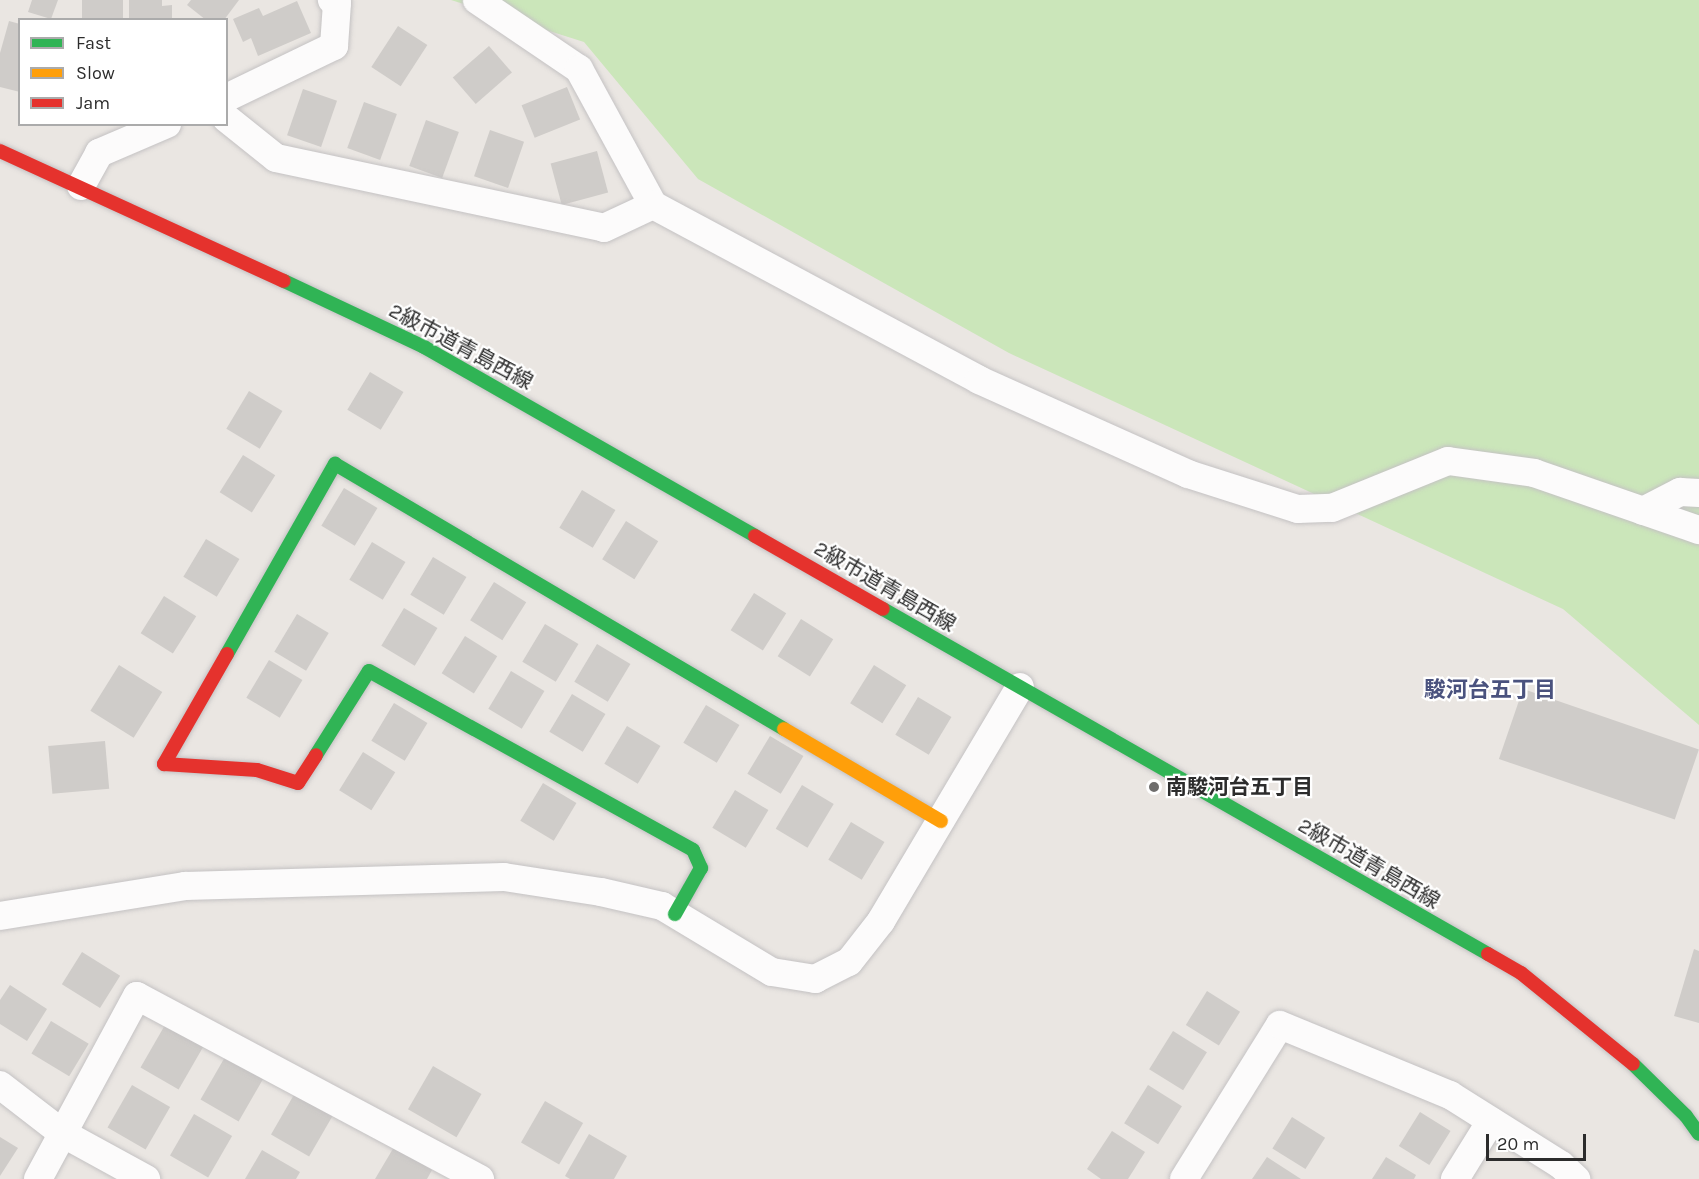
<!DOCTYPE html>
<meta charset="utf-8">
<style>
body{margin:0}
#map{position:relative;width:1699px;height:1179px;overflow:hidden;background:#eae6e2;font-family:Karla,"Noto Sans JP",sans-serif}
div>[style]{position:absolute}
.green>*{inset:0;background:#cbe6ba}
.building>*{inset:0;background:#cfccc9;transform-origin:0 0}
.roads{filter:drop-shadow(0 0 2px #c4c2c3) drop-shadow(0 0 2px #c4c2c3)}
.street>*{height:28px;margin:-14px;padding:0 14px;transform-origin:14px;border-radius:14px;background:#fcfbfb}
.fast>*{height:14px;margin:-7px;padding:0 7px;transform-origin:7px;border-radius:7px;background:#30b455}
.slow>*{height:14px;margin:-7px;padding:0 7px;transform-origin:7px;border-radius:7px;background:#ff9f0a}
.jam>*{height:14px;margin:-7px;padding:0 7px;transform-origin:7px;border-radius:7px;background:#e5322d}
.dots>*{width:16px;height:16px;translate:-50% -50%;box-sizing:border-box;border:3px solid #fff;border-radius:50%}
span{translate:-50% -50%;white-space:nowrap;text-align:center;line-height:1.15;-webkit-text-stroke:4.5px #fff;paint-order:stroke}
.street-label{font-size:21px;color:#2c2c2c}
.poi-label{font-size:21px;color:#2c2c2c;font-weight:700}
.left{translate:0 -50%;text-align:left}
.neighbourhood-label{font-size:22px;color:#4a527e;font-weight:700}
.legend{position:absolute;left:18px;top:18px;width:210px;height:108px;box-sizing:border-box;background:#fff;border:2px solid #ababab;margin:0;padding:8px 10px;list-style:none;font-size:18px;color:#2c2c2c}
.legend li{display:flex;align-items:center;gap:12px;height:30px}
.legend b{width:30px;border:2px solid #ababab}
.scale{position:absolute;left:1486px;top:1134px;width:100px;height:27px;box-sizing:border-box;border:3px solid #2c2c2c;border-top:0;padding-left:8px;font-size:18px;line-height:21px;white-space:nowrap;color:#2c2c2c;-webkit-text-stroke:4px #fff;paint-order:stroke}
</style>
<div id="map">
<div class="green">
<i style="clip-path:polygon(451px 0,1699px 0,1699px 725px,1563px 609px,1009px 353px,698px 179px,584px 42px)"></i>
</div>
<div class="building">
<i style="clip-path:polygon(32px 0,58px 0,51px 19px,28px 12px)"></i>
<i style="left:82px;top:0;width:41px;height:19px"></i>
<i style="clip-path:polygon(129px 0,162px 0,162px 6px,172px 5px,172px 20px,129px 20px)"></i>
<i style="clip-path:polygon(191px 0,239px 0,224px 20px,206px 20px,187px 5px)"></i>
<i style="clip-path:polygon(297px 1px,311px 33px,258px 56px,251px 38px,243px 42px,233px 19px,259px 8px,263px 16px)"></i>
<i style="clip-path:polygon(9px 21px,20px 24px,20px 92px,0 87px,0 53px)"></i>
<i style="left:398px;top:26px;width:35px;height:49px;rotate:33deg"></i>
<i style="left:489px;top:46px;width:35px;height:48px;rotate:49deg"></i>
<i style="left:567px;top:87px;width:35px;height:49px;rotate:68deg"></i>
<i style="left:303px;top:89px;width:36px;height:49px;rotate:19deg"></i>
<i style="left:364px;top:102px;width:35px;height:49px;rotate:20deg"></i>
<i style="left:426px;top:120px;width:35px;height:49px;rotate:20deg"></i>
<i style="left:490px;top:130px;width:36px;height:49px;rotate:19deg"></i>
<i style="left:597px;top:151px;width:43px;height:48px;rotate:75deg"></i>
<i style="left:370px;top:372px;width:39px;height:44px;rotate:31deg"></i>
<i style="left:249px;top:391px;width:39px;height:44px;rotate:31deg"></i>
<i style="left:243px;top:455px;width:38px;height:44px;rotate:32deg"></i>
<i style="left:344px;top:488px;width:39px;height:44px;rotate:31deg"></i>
<i style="left:582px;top:490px;width:39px;height:44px;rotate:31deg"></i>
<i style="left:626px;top:521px;width:38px;height:45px;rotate:32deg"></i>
<i style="left:206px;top:539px;width:39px;height:44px;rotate:31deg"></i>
<i style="left:372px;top:542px;width:39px;height:44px;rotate:31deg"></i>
<i style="left:433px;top:557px;width:39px;height:44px;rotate:31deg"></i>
<i style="left:494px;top:582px;width:38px;height:45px;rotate:32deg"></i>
<i style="left:754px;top:593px;width:38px;height:44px;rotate:32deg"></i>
<i style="left:164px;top:596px;width:38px;height:44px;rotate:32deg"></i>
<i style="left:404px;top:608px;width:39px;height:44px;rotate:31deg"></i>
<i style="left:297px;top:614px;width:37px;height:44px;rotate:31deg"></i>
<i style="left:801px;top:619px;width:38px;height:44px;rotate:32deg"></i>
<i style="left:545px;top:624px;width:39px;height:44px;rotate:31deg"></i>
<i style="left:465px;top:636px;width:38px;height:44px;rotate:32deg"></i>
<i style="left:597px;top:644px;width:39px;height:44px;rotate:31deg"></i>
<i style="left:269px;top:660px;width:39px;height:44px;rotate:31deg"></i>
<i style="left:119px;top:665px;width:51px;height:54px;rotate:32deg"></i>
<i style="left:874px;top:665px;width:38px;height:45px;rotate:32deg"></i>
<i style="left:511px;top:671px;width:39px;height:44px;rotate:31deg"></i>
<i style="left:1523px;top:689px;width:186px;height:74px;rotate:19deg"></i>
<i style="left:572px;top:694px;width:39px;height:44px;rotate:31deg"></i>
<i style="left:918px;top:697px;width:39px;height:44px;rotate:31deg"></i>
<i style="left:394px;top:703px;width:39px;height:44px;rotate:31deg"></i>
<i style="left:706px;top:705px;width:39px;height:44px;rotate:31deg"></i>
<i style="left:627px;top:726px;width:39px;height:44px;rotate:31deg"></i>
<i style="left:770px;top:736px;width:39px;height:44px;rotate:31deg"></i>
<i style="left:105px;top:741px;width:48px;height:57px;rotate:85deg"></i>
<i style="left:363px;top:752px;width:38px;height:45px;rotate:32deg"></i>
<i style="left:543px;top:783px;width:39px;height:44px;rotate:31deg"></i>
<i style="left:802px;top:785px;width:37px;height:51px;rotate:31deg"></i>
<i style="left:735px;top:790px;width:39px;height:44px;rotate:31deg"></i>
<i style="left:851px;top:822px;width:39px;height:44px;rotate:31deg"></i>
<i style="clip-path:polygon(1694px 949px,1699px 951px,1699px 1023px,1674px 1016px)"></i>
<i style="left:82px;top:952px;width:45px;height:38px;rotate:32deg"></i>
<i style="clip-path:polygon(10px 985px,47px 1009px,27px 1041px,0 1024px,0 1000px)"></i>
<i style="left:1207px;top:991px;width:39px;height:40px;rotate:32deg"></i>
<i style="left:51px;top:1021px;width:44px;height:38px;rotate:31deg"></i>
<i style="left:165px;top:1025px;width:44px;height:49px;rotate:30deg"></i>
<i style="left:1173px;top:1031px;width:40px;height:45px;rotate:32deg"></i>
<i style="left:225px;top:1057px;width:44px;height:49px;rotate:30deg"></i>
<i style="left:433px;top:1066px;width:56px;height:50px;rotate:30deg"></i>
<i style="left:132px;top:1085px;width:44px;height:49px;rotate:30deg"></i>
<i style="left:1148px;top:1085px;width:40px;height:45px;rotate:32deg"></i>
<i style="left:295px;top:1093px;width:44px;height:48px;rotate:30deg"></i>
<i style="left:545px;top:1101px;width:44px;height:48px;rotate:30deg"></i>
<i style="left:1420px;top:1112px;width:36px;height:40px;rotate:32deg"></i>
<i style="left:194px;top:1114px;width:44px;height:48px;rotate:30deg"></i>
<i style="left:1292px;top:1117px;width:39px;height:37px;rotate:32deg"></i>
<i style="clip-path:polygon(1112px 1131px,1145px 1152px,1128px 1179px,1101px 1179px,1087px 1169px)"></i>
<i style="clip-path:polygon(589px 1134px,627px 1156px,614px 1179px,570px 1179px,565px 1176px)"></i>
<i style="clip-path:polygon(0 1137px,18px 1148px,0 1176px)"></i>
<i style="clip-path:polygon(394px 1147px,432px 1170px,427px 1179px,375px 1179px)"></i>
<i style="clip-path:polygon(262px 1150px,300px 1172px,296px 1179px,245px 1179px)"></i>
<i style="clip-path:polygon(1267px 1157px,1301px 1179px,1252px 1179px)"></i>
<i style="clip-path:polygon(1386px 1157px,1416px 1175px,1414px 1179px,1372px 1179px)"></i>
</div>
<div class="roads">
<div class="street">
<i style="left:477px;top:0;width:123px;rotate:34.1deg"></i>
<i style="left:579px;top:69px;width:155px;rotate:61.4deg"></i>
<i style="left:653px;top:205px;width:370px;rotate:28.2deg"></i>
<i style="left:979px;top:380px;width:229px;rotate:24.2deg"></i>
<i style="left:1188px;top:474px;width:115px;rotate:17.7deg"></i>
<i style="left:1298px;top:509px;width:34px;rotate:-2deg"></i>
<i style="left:1332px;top:508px;width:125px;rotate:-22.1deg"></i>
<i style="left:1448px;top:461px;width:87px;rotate:7.9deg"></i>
<i style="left:1534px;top:473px;width:175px;rotate:19.1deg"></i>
<i style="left:226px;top:98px;width:120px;rotate:-25.7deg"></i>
<i style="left:334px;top:46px;width:43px;rotate:-86deg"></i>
<i style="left:337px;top:3px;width:6px;rotate:-149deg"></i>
<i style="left:226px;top:118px;width:64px;rotate:38.7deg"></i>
<i style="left:276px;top:158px;width:335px;rotate:12deg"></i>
<i style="left:604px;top:228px;width:54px;rotate:-25.1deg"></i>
<i style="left:81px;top:186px;width:38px;rotate:-61deg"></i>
<i style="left:99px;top:153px;width:74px;rotate:-23.1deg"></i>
<i style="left:1643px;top:511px;width:42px;rotate:-27.2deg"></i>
<i style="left:1680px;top:492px;width:19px;rotate:3deg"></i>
<i style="left:0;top:916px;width:187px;rotate:-9.2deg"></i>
<i style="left:185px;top:886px;width:319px;rotate:-1.6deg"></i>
<i style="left:504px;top:877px;width:98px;rotate:8.8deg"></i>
<i style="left:601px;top:892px;width:63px;rotate:12.9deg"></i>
<i style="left:662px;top:906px;width:128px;rotate:31deg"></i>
<i style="left:772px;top:972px;width:44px;rotate:9.2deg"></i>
<i style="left:815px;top:979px;width:38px;rotate:-27deg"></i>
<i style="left:849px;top:962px;width:52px;rotate:-52deg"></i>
<i style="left:881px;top:921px;width:272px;rotate:-59.3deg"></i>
<i style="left:0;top:1085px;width:78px;rotate:37.7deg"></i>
<i style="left:62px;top:1133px;width:96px;rotate:28.7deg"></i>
<i style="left:38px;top:1179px;width:208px;rotate:-61.6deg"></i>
<i style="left:137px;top:996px;width:389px;rotate:28.1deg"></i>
<i style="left:1184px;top:1179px;width:181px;rotate:-58.1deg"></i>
<i style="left:1280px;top:1025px;width:184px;rotate:22.4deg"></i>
<i style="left:1450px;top:1095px;width:131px;rotate:32.2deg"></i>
<i style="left:1561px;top:1165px;width:21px;rotate:43deg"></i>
<i style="left:1455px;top:1179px;width:68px;rotate:-58.2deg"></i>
</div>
<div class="fast">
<i style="left:284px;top:281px;width:155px;rotate:25.2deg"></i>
<i style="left:424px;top:347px;width:381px;rotate:29.7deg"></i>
<i style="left:883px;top:609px;width:696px;rotate:29.69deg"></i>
<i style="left:227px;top:654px;width:219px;rotate:-60.4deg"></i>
<i style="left:335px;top:464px;width:521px;rotate:30.55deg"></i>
<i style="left:316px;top:755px;width:99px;rotate:-57.8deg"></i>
<i style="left:369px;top:671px;width:370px;rotate:28.9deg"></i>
<i style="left:693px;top:850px;width:20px;rotate:66deg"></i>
<i style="left:701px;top:868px;width:53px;rotate:119.5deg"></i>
<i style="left:1633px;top:1064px;width:74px;rotate:44.5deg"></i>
<i style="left:1686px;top:1116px;width:22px;rotate:54deg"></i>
</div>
<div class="slow">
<i style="left:784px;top:729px;width:182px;rotate:30.4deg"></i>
</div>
<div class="jam">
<i style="left:0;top:151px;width:312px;rotate:24.6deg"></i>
<i style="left:755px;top:536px;width:147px;rotate:29.7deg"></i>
<i style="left:227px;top:654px;width:127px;rotate:119.8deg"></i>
<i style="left:164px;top:764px;width:93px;rotate:3.7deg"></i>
<i style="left:257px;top:770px;width:43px;rotate:17.6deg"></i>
<i style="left:298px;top:783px;width:33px;rotate:-57deg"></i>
<i style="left:1488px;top:954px;width:38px;rotate:30deg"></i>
<i style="left:1521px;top:973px;width:144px;rotate:39.1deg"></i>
</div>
</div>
<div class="dots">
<i style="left:1154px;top:787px;background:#6e6d6c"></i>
</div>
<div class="street-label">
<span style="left:461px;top:346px;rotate:28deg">2級市道青島西線</span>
<span style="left:885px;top:586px;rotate:30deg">2級市道青島西線</span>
<span style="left:1369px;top:863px;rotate:30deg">2級市道青島西線</span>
</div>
<div class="poi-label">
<span class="left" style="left:1166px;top:787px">南駿河台五丁目</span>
</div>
<div class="neighbourhood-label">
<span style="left:1490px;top:691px">駿河台五丁目</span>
</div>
<ul class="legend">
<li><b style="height:8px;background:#30b455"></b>Fast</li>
<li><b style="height:8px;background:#ff9f0a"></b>Slow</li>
<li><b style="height:8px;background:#e5322d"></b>Jam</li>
</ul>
<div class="scale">20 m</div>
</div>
